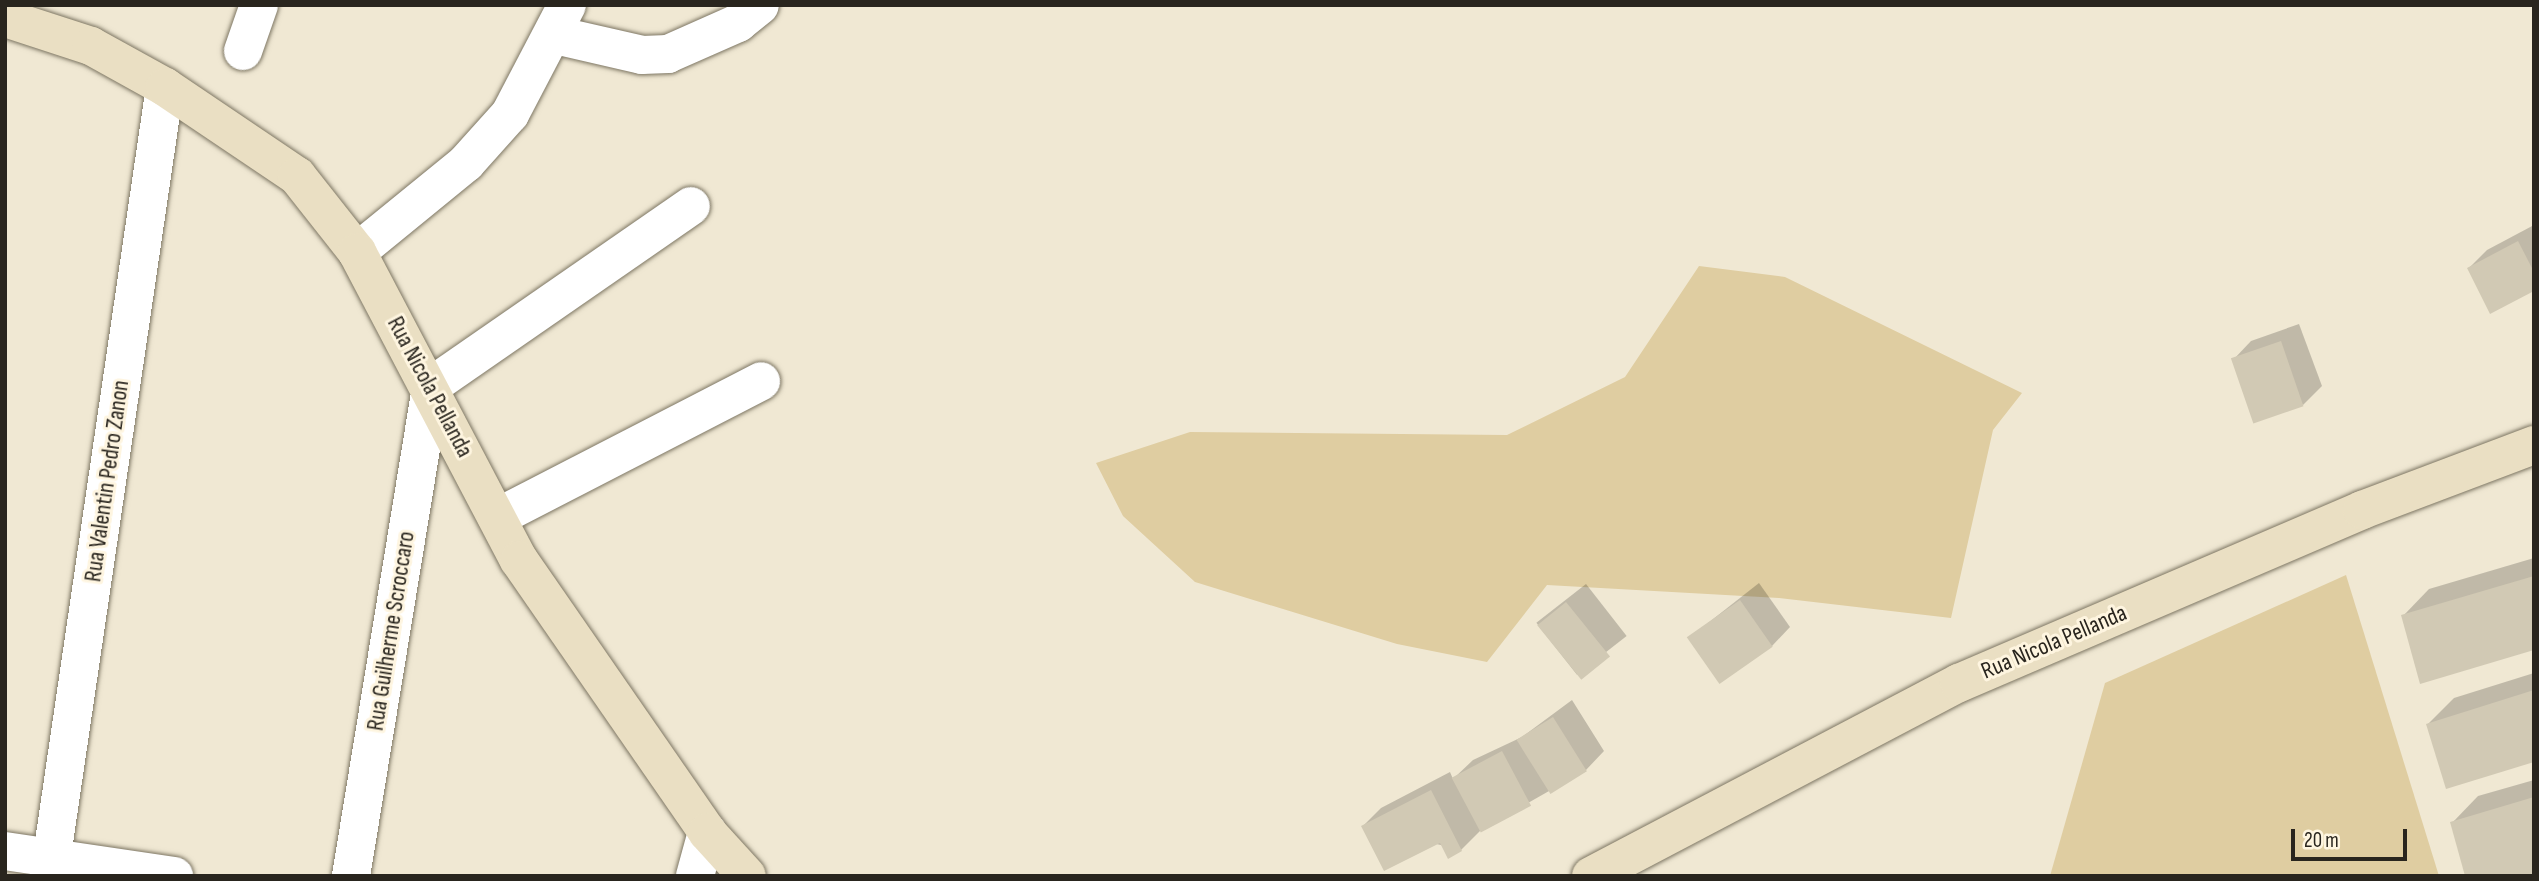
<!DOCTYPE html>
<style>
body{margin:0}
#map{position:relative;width:2539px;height:881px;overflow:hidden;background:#f0e8d3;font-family:"Sofia Sans Condensed",sans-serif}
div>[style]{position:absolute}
.green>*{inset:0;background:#dfcda1}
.shadow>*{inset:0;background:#0003;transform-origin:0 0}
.building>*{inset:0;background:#d1c9b4;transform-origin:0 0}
.roads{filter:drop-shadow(0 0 2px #7d7663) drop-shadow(0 0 2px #7d7663)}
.street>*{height:38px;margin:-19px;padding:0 19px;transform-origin:19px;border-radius:19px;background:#fff}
.secondary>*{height:38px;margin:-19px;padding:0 19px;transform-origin:19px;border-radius:19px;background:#eadfc3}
span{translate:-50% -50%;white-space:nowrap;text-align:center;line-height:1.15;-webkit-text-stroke:6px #fef5e0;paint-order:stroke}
.street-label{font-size:24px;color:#29251e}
.frame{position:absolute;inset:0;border:7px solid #29251e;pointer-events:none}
.scale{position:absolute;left:2291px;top:829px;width:116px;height:32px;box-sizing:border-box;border:4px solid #29251e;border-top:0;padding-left:9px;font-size:21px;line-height:24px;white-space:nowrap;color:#29251e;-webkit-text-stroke:5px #fef5e0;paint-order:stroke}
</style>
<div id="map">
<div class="green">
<i style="clip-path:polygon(1699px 266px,1785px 277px,2022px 393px,1993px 430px,1951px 618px,1779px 598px,1547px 585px,1487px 662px,1397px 644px,1195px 582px,1123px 516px,1096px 463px,1190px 432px,1507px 435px,1625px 377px)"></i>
<i style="clip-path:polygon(2346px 575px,2439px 876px,2050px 876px,2105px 683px)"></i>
</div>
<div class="shadow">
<i style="clip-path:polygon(2534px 225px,2534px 289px,2469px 268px,2487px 250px)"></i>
<i style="clip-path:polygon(2299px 324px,2322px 386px,2303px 405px,2233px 360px,2251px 341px)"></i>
<i style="clip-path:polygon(2534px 558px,2534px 649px,2403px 616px,2429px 589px)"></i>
<i style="clip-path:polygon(1759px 583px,1790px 627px,1772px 646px,1689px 638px)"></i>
<i style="left:1586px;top:584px;width:66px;height:63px;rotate:52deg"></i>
<i style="clip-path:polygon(2534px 673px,2534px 760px,2428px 724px,2454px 698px)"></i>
<i style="clip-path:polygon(1572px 700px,1604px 751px,1586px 770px,1482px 829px,1461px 850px,1363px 826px,1381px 808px,1450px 772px,1453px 779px,1473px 760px,1522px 737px)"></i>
<i style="clip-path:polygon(2534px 780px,2534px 872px,2467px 876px,2452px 823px,2478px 796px)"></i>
</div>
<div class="building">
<i style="clip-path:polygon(2518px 241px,2534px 272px,2534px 291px,2490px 314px,2467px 268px)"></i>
<i style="left:2281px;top:341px;width:69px;height:53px;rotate:71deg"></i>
<i style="clip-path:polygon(2534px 576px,2534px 650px,2420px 684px,2401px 615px)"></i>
<i style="left:1740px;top:600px;width:57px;height:65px;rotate:55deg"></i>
<i style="left:1566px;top:602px;width:70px;height:37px;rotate:51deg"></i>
<i style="clip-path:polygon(2534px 690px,2534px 762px,2446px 789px,2426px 724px)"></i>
<i style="left:1553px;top:717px;width:64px;height:43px;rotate:58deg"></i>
<i style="left:1502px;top:751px;width:62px;height:57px;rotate:62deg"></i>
<i style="clip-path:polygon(1431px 790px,1462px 851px,1448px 859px,1440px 843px,1384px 871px,1361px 826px)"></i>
<i style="clip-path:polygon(2534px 797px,2534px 874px,2465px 876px,2450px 822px)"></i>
</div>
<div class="roads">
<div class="street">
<i style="left:555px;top:35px;width:89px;rotate:12.9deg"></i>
<i style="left:642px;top:55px;width:26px;rotate:-2deg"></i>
<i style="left:668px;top:54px;width:77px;rotate:-23.9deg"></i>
<i style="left:738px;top:23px;width:28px;rotate:-39deg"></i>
<i style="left:243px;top:51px;width:49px;rotate:-70.8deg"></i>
<i style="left:357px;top:252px;width:141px;rotate:-39.2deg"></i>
<i style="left:466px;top:163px;width:66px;rotate:-48.1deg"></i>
<i style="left:510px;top:114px;width:123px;rotate:-62.4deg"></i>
<i style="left:498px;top:517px;width:296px;rotate:-27.3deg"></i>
<i style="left:5px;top:851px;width:171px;rotate:8.4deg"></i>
<i style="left:49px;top:876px;width:797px;rotate:-81.64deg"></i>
<i style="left:351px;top:876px;width:496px;rotate:-80.7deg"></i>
<i style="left:431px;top:386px;width:316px;rotate:-34.7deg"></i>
<i style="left:695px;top:876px;width:46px;rotate:-74.7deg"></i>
</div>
<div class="secondary">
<i style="left:5px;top:18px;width:90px;rotate:18deg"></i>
<i style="left:91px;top:46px;width:85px;rotate:29deg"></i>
<i style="left:165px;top:87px;width:159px;rotate:34deg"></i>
<i style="left:297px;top:176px;width:97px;rotate:51.7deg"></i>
<i style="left:357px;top:252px;width:348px;rotate:62.3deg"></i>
<i style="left:519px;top:560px;width:331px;rotate:55.3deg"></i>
<i style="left:707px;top:832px;width:59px;rotate:47.7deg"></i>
<i style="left:1591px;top:876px;width:416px;rotate:-27.7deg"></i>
<i style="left:1959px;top:683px;width:439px;rotate:-23.2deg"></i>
<i style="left:2362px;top:510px;width:184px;rotate:-20.7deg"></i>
</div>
</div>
<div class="street-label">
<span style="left:430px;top:387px;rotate:62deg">Rua Nicola Pellanda</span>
<span style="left:107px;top:481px;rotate:-82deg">Rua Valentin Pedro Zanon</span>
<span style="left:391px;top:631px;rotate:-81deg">Rua Guilherme Scroccaro</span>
<span style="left:2054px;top:642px;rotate:-23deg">Rua Nicola Pellanda</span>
</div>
<div class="frame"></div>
<div class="scale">20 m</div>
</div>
